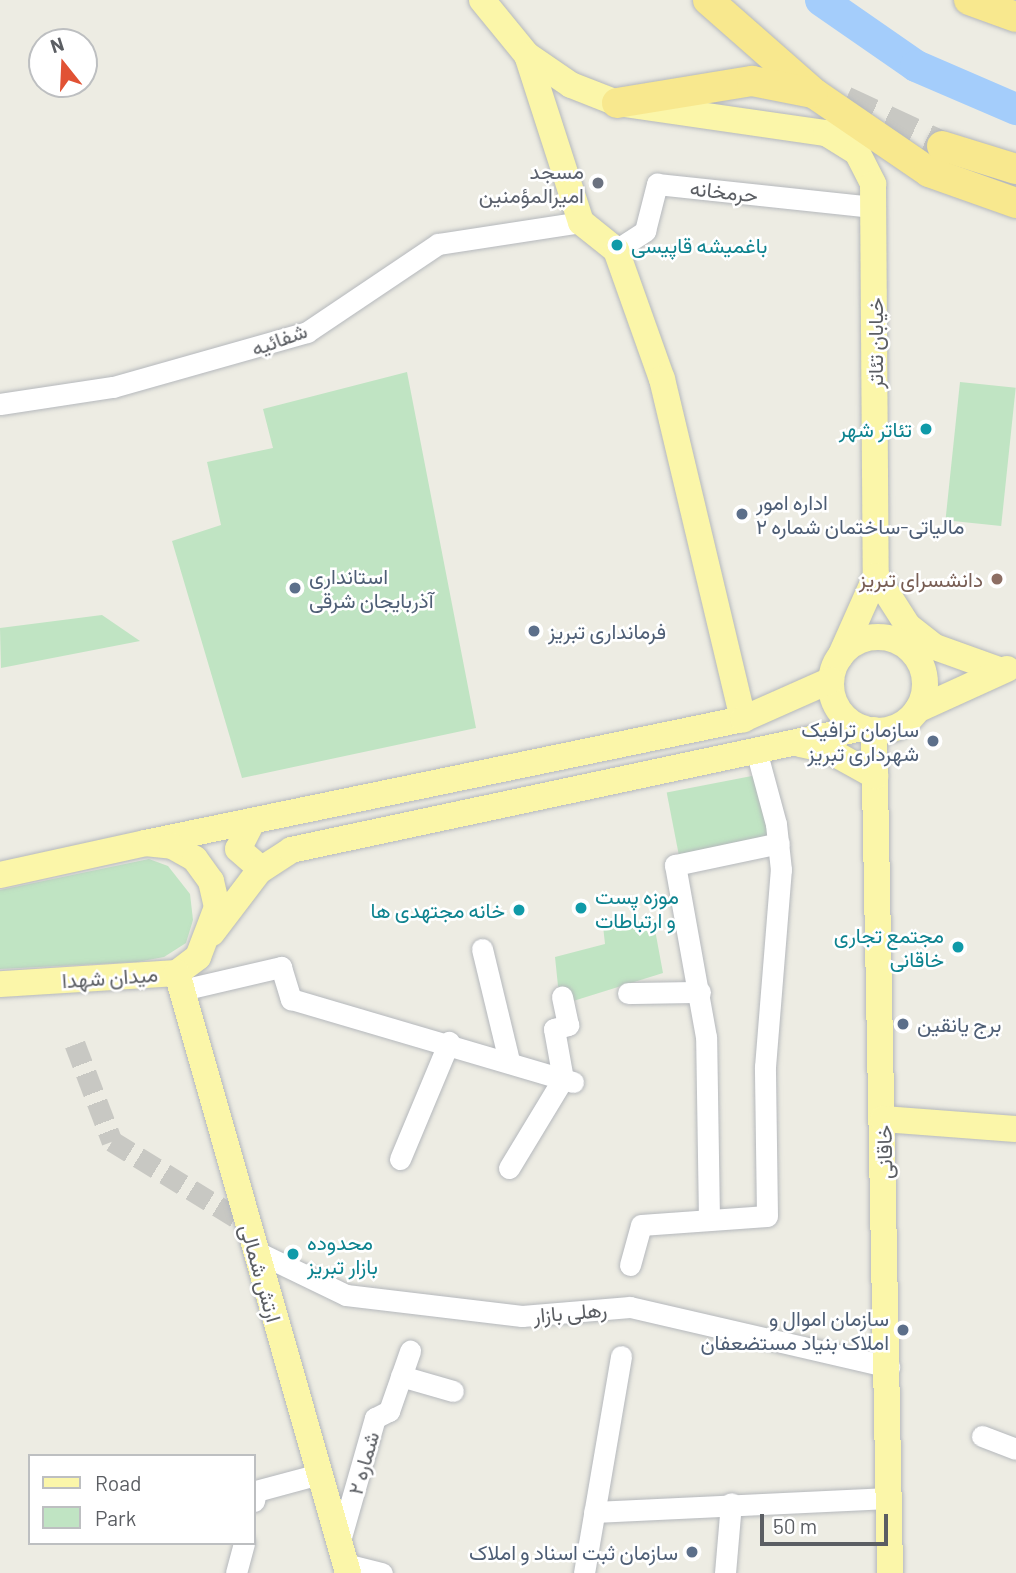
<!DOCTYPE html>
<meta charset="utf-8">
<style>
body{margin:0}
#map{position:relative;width:1016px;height:1573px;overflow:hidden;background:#edece3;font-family:Barlow,Vazirmatn,sans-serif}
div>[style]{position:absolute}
.green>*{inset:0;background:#c0e4c3;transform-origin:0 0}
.river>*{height:32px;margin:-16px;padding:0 16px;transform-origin:16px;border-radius:16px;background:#a4cdfb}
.minor-tunnel>*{height:21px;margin-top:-10.5px;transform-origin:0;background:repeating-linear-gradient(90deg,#c8c8c3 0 21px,transparent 0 31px)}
.highway-tunnel>*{height:30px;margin-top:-15px;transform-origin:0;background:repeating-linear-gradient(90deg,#c8c8c3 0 30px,transparent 0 45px)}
.roads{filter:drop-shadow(0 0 2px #b5b8bc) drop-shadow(0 0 2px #b5b8bc)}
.minor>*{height:21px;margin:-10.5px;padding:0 10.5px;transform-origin:10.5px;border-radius:10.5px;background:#fff}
.major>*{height:26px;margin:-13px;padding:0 13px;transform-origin:13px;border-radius:13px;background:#fbf6a9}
.major>.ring{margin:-13px;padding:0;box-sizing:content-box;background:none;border:26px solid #fbf6a9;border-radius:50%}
.highway>*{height:30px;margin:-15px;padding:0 15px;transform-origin:15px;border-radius:15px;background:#f8e88e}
.dots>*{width:19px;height:19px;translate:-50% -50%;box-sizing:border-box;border:4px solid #fff;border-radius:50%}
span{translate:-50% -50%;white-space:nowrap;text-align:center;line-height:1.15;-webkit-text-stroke:5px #fff;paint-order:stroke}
.worship-label{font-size:21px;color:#5b616d}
.right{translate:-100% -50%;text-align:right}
.street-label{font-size:21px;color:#5b5e63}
.culture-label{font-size:21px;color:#0d838f}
.left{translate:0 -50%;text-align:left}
.service-label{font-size:21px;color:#4e5e75}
.education-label{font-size:21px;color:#785e54}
.legend{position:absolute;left:28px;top:1454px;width:228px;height:91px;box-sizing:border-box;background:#fff;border:2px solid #bdbfc1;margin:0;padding:9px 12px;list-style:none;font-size:21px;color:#5b5e63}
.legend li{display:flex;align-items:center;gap:14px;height:35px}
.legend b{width:35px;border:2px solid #bdbfc1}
.north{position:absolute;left:28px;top:28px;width:70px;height:70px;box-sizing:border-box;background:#fff;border:2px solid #bdbfc1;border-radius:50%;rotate:342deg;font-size:19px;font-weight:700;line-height:28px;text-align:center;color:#5b5e63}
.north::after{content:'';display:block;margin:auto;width:24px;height:32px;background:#e15234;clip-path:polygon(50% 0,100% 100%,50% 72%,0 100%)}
.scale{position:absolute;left:760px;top:1514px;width:128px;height:32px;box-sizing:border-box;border:4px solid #5b5e63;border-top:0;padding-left:9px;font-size:21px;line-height:24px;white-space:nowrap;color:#5b5e63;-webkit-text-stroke:5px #fff;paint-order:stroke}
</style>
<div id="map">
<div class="green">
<i style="clip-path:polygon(407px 372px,476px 728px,242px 778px,172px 541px,221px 525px,207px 462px,273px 448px,263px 409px)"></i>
<i style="left:960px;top:382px;width:56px;height:139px;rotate:6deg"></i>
<i style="clip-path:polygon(102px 615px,140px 641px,1px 668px,0 628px)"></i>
<i style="left:757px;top:775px;width:80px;height:92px;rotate:79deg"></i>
<i style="clip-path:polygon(149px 859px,168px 866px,190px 894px,193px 920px,186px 943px,164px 957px,137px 962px,0 969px,0 890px)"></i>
<i style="clip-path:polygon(653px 919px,663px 973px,570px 1002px,558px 986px,555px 957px,605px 944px,603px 926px)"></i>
</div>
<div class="river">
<i style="left:821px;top:0;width:116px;rotate:34.8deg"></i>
<i style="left:916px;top:66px;width:109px;rotate:23.3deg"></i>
</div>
<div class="minor-tunnel">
<i style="left:75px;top:1044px;width:104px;rotate:69.1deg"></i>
<i style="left:112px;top:1141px;width:158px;rotate:31.6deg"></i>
</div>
<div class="highway-tunnel">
<i style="left:845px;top:101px;width:107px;rotate:24.9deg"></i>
</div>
<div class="roads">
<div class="minor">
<i style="left:616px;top:250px;width:35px;rotate:-33deg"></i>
<i style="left:645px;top:231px;width:49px;rotate:-75.7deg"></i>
<i style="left:657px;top:184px;width:217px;rotate:6.1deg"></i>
<i style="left:0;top:404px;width:114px;rotate:-8.6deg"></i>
<i style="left:113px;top:387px;width:202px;rotate:-15.8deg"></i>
<i style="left:307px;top:332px;width:158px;rotate:-33.9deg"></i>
<i style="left:438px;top:244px;width:145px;rotate:-8.7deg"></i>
<i style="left:482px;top:949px;width:115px;rotate:76.4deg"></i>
<i style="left:182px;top:990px;width:102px;rotate:-13.1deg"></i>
<i style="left:281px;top:967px;width:34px;rotate:73deg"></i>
<i style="left:291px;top:999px;width:294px;rotate:16.4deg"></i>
<i style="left:628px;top:993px;width:72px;rotate:-0.8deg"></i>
<i style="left:400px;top:1159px;width:127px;rotate:-67.3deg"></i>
<i style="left:509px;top:1168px;width:104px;rotate:-58.8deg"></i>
<i style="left:563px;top:1079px;width:51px;rotate:-100.2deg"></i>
<i style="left:554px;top:1029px;width:15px;rotate:-16deg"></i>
<i style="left:568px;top:1025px;width:29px;rotate:-102deg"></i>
<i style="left:709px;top:1220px;width:183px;rotate:-90.9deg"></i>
<i style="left:706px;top:1037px;width:175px;rotate:-100.2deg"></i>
<i style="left:675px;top:865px;width:106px;rotate:-11.9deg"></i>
<i style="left:255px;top:1251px;width:101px;rotate:25.8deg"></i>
<i style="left:346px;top:1295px;width:177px;rotate:6.8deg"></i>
<i style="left:522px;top:1316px;width:108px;rotate:-4.8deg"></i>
<i style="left:630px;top:1307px;width:266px;rotate:13deg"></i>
<i style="left:630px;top:1265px;width:41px;rotate:-74.6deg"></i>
<i style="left:641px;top:1225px;width:126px;rotate:-4.1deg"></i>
<i style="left:767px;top:1216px;width:149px;rotate:-90.8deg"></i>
<i style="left:765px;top:1067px;width:198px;rotate:-85.4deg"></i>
<i style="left:781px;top:870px;width:46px;rotate:-96.2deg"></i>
<i style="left:776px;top:824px;width:77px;rotate:-105.1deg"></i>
<i style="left:401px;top:1376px;width:54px;rotate:16.1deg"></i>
<i style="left:982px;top:1436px;width:36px;rotate:21deg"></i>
<i style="left:254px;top:1501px;width:10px;rotate:-79deg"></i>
<i style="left:256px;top:1491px;width:65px;rotate:-15.1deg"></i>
<i style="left:594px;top:1512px;width:295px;rotate:-2.7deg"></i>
<i style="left:339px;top:1544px;width:131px;rotate:-74.1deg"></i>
<i style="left:375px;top:1418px;width:16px;rotate:-27deg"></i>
<i style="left:389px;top:1411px;width:64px;rotate:-70.7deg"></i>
<i style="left:345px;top:1564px;width:38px;rotate:14deg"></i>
<i style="left:236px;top:1573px;width:31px;rotate:-75deg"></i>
<i style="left:584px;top:1573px;width:220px;rotate:-80.3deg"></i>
<i style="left:725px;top:1573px;width:70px;rotate:-85.1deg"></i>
</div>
<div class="major">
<i style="left:482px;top:0;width:71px;rotate:50.7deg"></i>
<i style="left:527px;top:55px;width:53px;rotate:34.3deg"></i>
<i style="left:571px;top:85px;width:49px;rotate:21.4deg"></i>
<i style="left:617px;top:103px;width:211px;rotate:8.2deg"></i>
<i style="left:826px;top:133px;width:36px;rotate:32deg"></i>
<i style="left:857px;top:152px;width:36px;rotate:63deg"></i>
<i style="left:873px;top:184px;width:392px;rotate:89.6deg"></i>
<i style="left:876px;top:576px;width:89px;rotate:114deg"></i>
<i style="left:527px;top:55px;width:176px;rotate:72.1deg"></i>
<i style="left:581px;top:222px;width:45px;rotate:38.7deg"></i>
<i style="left:616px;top:250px;width:137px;rotate:70.4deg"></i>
<i style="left:662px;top:379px;width:350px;rotate:76.6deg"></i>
<i style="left:876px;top:576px;width:59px;rotate:57.4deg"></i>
<i style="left:908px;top:626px;width:34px;rotate:38deg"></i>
<i style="left:935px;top:647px;width:68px;rotate:19.8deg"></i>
<i class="ring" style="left:831px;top:637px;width:68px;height:68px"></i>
<i style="left:917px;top:710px;width:99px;rotate:-24.5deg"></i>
<i style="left:874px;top:730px;width:843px;rotate:88.91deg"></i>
<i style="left:800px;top:744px;width:29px;rotate:12deg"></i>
<i style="left:828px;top:750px;width:54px;rotate:29deg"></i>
<i style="left:252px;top:822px;width:30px;rotate:117deg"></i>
<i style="left:238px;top:849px;width:30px;rotate:41deg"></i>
<i style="left:145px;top:843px;width:611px;rotate:-11.71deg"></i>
<i style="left:743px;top:719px;width:96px;rotate:-23.9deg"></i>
<i style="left:0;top:875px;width:148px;rotate:-12.4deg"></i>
<i style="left:145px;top:843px;width:27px;rotate:6deg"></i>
<i style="left:172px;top:846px;width:26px;rotate:29deg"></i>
<i style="left:195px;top:859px;width:27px;rotate:54deg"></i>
<i style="left:211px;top:881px;width:27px;rotate:77deg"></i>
<i style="left:217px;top:907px;width:53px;rotate:110.8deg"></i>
<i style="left:198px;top:957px;width:26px;rotate:143deg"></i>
<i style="left:177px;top:973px;width:177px;rotate:176.4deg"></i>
<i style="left:212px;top:933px;width:78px;rotate:-52.8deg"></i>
<i style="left:259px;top:871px;width:38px;rotate:-33deg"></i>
<i style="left:291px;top:850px;width:584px;rotate:-12.06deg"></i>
<i style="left:177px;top:973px;width:624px;rotate:74.09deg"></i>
<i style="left:883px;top:1119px;width:133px;rotate:4.3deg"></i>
</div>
<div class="highway">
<i style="left:708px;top:0;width:142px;rotate:41.3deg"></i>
<i style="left:815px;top:94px;width:138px;rotate:34.4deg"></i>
<i style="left:929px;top:172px;width:92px;rotate:19.6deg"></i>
<i style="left:969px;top:0;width:50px;rotate:19.9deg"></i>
<i style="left:617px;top:103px;width:137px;rotate:-9.3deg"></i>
<i style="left:752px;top:81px;width:62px;rotate:11.1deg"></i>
<i style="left:942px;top:146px;width:77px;rotate:17.3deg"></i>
</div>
</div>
<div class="dots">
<i style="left:598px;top:183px;background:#6b7280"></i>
<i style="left:617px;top:245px;background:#0f9aa8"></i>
<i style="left:926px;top:429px;background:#0f9aa8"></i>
<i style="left:742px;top:514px;background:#5c6f8a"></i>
<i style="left:997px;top:579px;background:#8d6e63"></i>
<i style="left:295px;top:588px;background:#5c6f8a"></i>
<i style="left:534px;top:631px;background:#5c6f8a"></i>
<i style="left:933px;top:741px;background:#5c6f8a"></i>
<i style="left:581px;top:908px;background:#0f9aa8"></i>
<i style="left:519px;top:910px;background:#0f9aa8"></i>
<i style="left:958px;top:947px;background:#0f9aa8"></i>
<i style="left:903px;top:1024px;background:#5c6f8a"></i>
<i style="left:293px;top:1254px;background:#0f9aa8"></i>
<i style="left:903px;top:1330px;background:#5c6f8a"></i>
<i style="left:692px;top:1552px;background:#5c6f8a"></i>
</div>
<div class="worship-label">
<span class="right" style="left:584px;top:183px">مسجد<br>امیرالمؤمنین</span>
</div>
<div class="street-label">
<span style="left:724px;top:191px;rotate:6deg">حرمخانه</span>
<span style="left:279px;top:339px;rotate:-20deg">شفائیه</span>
<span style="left:875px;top:343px;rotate:-90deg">خیابان تئاتر</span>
<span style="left:110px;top:977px;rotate:-4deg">میدان شهدا</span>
<span style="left:884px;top:1152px;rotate:-91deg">خاقانی</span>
<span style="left:261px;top:1273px;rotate:74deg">ارتش شمالی</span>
<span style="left:570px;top:1312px;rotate:-5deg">رهلی بازار</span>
<span style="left:363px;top:1463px;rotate:-74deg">شماره ۲</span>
</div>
<div class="culture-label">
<span class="left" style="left:631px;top:245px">باغمیشه قاپیسی</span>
<span class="right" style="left:912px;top:429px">تئاتر شهر</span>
<span class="left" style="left:595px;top:908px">موزه پست<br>و ارتباطات</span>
<span class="right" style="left:505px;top:910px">خانه مجتهدی ها</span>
<span class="right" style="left:944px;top:947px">مجتمع تجاری<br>خاقانی</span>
<span class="left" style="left:307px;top:1254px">محدوده<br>بازار تبریز</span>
</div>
<div class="service-label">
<span class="left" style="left:756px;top:514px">اداره امور<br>مالیاتی-ساختمان شماره ۲</span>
<span class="left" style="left:309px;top:588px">استانداری<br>آذربایجان شرقی</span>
<span class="left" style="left:548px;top:631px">فرمانداری تبریز</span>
<span class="right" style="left:919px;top:741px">سازمان ترافیک<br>شهرداری تبریز</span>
<span class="left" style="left:917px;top:1024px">برج یانقین</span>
<span class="right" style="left:889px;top:1330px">سازمان اموال و<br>املاک بنیاد مستضعفان</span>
<span class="right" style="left:678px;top:1552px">سازمان ثبت اسناد و املاک</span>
</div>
<div class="education-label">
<span class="right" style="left:983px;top:579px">دانشسرای تبریز</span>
</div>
<ul class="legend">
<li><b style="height:9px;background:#fbf6a9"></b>Road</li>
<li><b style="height:19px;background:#c0e4c3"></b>Park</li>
</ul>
<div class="north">N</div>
<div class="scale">50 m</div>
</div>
